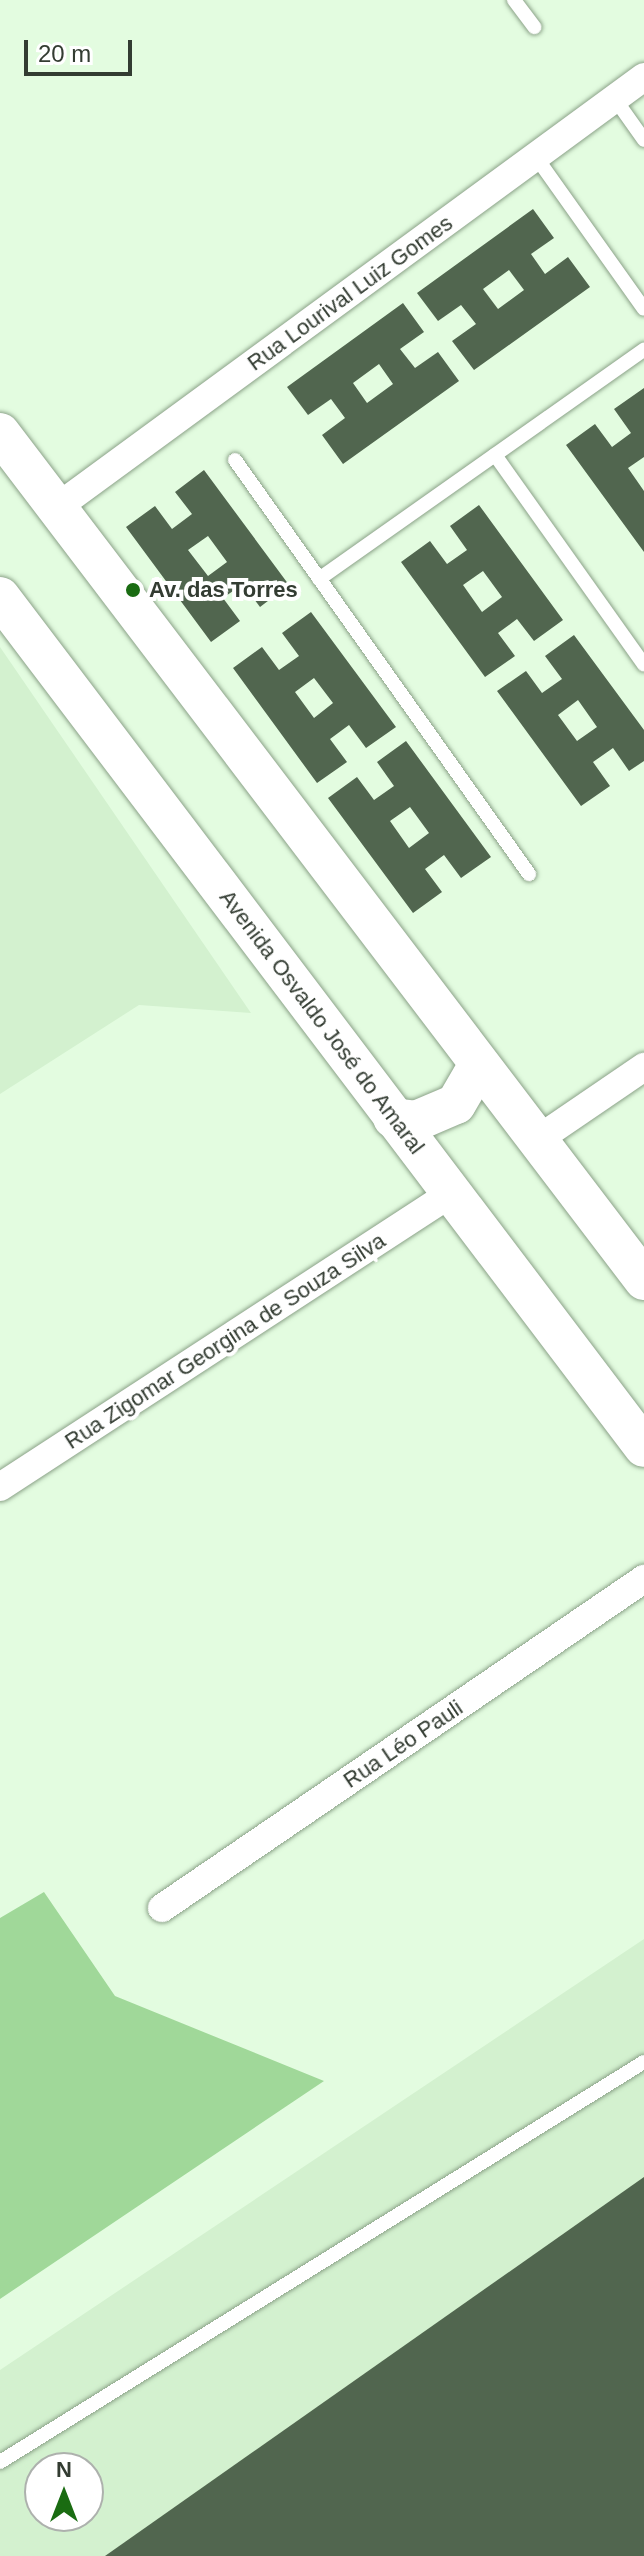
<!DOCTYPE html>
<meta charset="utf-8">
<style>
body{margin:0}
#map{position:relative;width:644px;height:2556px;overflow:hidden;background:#e3fce0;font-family:Helvetica,sans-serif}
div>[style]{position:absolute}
.built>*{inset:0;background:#d3f1cf}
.green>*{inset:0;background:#a0d899}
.building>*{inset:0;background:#51664f}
.roads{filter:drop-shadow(0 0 2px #8ba288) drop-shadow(0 0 2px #8ba288)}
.service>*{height:14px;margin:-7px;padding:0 7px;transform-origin:7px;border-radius:7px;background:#fff}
.minor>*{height:28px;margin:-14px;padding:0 14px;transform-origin:14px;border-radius:14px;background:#fff}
.secondary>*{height:40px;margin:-20px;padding:0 20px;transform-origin:20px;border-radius:20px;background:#fff}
.dots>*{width:22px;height:22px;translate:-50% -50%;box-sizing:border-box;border:4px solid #fff;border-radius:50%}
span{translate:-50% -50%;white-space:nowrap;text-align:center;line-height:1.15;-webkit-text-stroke:8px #fff;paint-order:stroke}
.street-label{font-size:22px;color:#333c32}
.poi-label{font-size:22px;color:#333c32;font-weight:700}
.left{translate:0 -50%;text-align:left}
.north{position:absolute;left:24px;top:2452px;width:80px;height:80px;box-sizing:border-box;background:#fff;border:2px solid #adb1ad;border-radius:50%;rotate:0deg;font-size:22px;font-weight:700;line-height:32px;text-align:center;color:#333c32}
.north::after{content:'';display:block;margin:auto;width:28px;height:36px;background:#1a6c12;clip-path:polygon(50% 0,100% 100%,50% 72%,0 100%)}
.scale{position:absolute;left:24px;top:40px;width:108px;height:36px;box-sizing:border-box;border:4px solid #333c32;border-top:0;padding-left:10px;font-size:24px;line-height:28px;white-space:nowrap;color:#333c32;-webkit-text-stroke:6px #fff;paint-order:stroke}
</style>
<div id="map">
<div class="built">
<i style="clip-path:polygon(0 647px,251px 1013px,139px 1005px,0 1094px)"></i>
<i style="clip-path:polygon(evenodd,644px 1939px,644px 2556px,0 2556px,0 2370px,644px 1939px,40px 2468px,88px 2468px,88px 2516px,40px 2516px,40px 2468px)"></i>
</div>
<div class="green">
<i style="clip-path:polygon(44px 1892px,115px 1996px,324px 2081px,0 2299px,0 1918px)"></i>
</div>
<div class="building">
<i style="clip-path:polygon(evenodd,533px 209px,554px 238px,531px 254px,545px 274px,568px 257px,590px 287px,474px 370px,452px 341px,476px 324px,461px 305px,438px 321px,417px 293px,533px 209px,509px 270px,524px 290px,498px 309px,483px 289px,509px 270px)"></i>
<i style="clip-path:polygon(evenodd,403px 303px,424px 332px,400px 349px,415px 368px,438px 352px,459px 381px,343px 464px,322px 435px,345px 418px,331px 399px,308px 415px,287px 387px,403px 303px,379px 364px,393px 384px,367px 403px,353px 383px,379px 364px)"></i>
<i style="clip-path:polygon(644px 388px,644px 457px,628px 468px,644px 491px,644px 552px,566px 445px,595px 424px,612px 447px,631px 433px,614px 409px)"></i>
<i style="clip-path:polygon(evenodd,204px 470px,289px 585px,260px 607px,243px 584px,223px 598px,240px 621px,211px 642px,126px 527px,155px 506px,172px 529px,192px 514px,175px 492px,204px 470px,208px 536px,227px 562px,208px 576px,188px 550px,208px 536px)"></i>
<i style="clip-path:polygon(evenodd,479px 505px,563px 620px,534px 641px,517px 619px,498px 633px,515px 656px,485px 677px,401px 562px,430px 541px,447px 564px,467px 550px,450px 526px,479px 505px,483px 571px,502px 597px,482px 612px,463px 585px,483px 571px)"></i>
<i style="clip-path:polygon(evenodd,311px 612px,396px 727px,366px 748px,349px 725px,330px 739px,347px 762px,317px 783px,233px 668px,262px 647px,279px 670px,299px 656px,282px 633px,311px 612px,314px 678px,333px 703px,314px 718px,295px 692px,314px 678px)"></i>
<i style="clip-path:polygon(evenodd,574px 635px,644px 730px,644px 761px,629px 771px,613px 748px,593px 762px,610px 786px,581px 806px,497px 691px,526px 671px,542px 693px,562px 679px,545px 656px,574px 635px,578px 700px,597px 727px,577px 741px,558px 715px,578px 700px)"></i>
<i style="clip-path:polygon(evenodd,406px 741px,491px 857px,461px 878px,444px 855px,425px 869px,442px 892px,413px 913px,328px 798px,357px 777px,374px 800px,394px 786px,377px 762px,406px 741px,410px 807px,429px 833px,409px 848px,390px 821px,410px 807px)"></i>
<i style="clip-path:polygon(644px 2177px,644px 2556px,105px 2556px)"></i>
</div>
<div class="roads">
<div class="service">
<i style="left:514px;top:0;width:34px;rotate:53deg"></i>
<i style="left:615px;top:99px;width:50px;rotate:54.7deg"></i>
<i style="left:536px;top:157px;width:186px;rotate:54.6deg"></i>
<i style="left:495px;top:455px;width:257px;rotate:54.6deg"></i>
<i style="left:235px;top:460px;width:508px;rotate:54.62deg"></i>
<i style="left:319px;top:579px;width:398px;rotate:-35.2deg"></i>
<i style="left:0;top:2462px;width:758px;rotate:-31.85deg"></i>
</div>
<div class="minor">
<i style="left:56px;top:508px;width:729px;rotate:-36.24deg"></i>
<i style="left:537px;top:1140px;width:130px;rotate:-34.3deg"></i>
<i style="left:0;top:1487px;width:537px;rotate:-33.07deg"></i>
<i style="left:162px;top:1908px;width:584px;rotate:-34.32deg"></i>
</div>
<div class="secondary">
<i style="left:0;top:433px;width:1064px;rotate:52.75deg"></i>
<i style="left:0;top:597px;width:1066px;rotate:52.85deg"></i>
<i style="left:393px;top:1118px;width:23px;rotate:7deg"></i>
<i style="left:416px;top:1121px;width:43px;rotate:-23deg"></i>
<i style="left:456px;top:1104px;width:44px;rotate:-59.9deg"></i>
</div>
</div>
<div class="dots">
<i style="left:133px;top:590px;background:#1a6c12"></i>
</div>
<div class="street-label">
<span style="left:350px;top:293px;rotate:-36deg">Rua Lourival Luiz Gomes</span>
<span style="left:322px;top:1022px;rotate:53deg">Avenida Osvaldo José do Amaral</span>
<span style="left:225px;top:1341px;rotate:-33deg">Rua Zigomar Georgina de Souza Silva</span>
<span style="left:403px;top:1744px;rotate:-34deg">Rua Léo Pauli</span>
</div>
<div class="poi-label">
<span class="left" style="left:149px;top:590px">Av. das Torres</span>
</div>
<div class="north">N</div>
<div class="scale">20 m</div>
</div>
